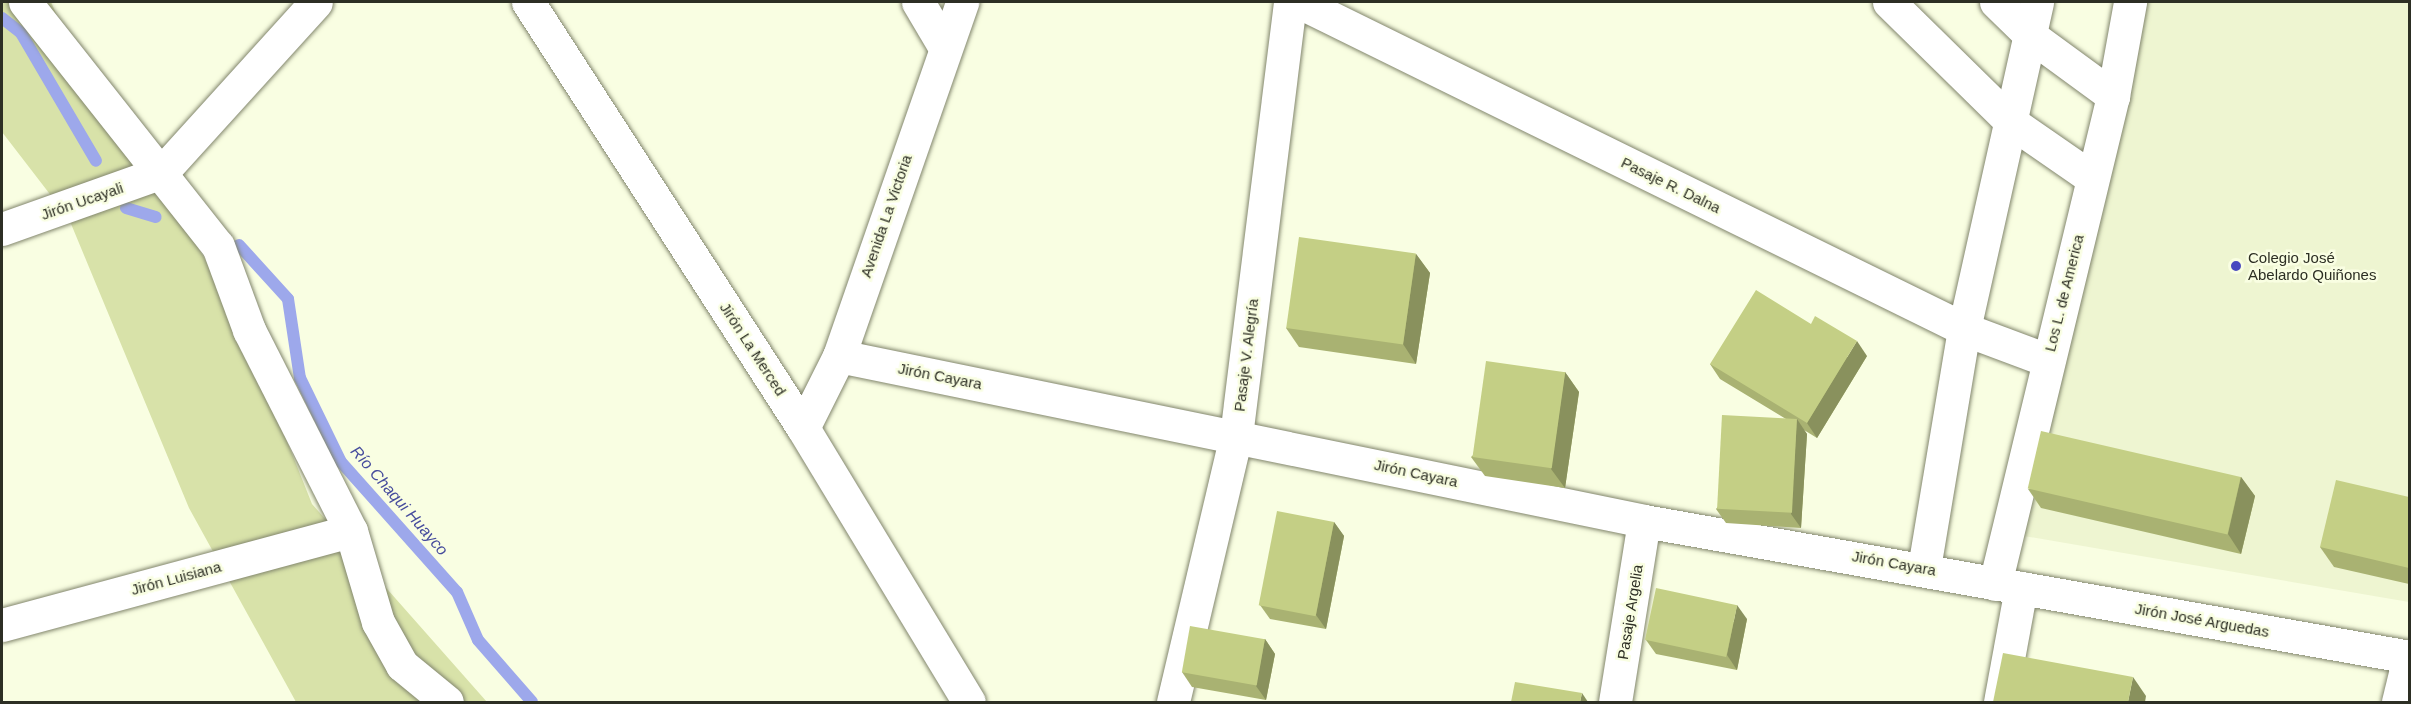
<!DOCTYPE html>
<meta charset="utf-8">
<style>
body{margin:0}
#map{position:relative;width:2411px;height:704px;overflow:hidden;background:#f9fee2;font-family:Helvetica,sans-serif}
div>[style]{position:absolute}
.built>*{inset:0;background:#eef5d1}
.green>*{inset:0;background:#d8e2a9}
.stream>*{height:12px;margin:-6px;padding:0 6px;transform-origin:6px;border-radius:6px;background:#9da8eb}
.roads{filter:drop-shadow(0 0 2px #82866d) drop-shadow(0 0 2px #82866d)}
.minor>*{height:33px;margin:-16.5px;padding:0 16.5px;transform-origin:16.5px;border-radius:16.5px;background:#fff}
.wall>*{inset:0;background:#a9b272}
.shaded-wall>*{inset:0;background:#89915d}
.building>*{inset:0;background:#c4cf85;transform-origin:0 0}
.dots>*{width:16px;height:16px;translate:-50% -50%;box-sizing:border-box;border:3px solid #f9fee2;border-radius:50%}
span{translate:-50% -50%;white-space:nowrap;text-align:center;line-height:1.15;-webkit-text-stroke:5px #f9fee2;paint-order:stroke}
.street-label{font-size:15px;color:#2d2f24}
.poi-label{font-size:15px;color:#2d2f24}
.left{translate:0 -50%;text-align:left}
.water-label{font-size:16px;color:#474d9d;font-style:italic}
.frame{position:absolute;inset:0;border:3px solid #2d2f24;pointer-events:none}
</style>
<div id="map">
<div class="built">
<i style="clip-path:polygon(2130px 2px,2409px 2px,2409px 602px,1995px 531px)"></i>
</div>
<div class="green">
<i style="clip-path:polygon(2px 2px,51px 2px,62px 27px,232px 303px,312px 504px,487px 702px,296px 702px,189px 508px,69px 219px,2px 132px)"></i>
</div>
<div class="stream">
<i style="left:2px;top:18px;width:24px;rotate:38deg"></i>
<i style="left:21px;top:33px;width:148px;rotate:59.6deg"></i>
<i style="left:126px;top:208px;width:31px;rotate:17deg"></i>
<i style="left:239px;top:245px;width:73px;rotate:47.8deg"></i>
<i style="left:288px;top:299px;width:80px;rotate:81.4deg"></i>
<i style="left:300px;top:378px;width:93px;rotate:64deg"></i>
<i style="left:341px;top:462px;width:174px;rotate:48.3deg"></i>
<i style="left:457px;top:592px;width:52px;rotate:66.4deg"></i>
<i style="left:478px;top:640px;width:82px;rotate:48.9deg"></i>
</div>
<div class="roads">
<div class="minor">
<i style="left:25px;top:2px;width:311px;rotate:51.7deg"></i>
<i style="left:218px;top:246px;width:90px;rotate:69.7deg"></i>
<i style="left:249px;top:330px;width:225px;rotate:63.1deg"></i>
<i style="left:351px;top:531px;width:95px;rotate:73.5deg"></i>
<i style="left:378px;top:622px;width:49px;rotate:60.8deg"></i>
<i style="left:402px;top:665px;width:58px;rotate:39.4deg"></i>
<i style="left:528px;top:2px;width:507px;rotate:57.16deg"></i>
<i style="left:803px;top:428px;width:320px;rotate:58.8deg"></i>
<i style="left:918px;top:2px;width:51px;rotate:59.4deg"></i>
<i style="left:1299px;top:2px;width:741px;rotate:26.18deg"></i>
<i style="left:1964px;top:329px;width:89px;rotate:20.5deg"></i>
<i style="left:1889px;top:2px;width:171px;rotate:44.5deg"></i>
<i style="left:2011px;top:122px;width:98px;rotate:34.7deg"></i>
<i style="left:1996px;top:2px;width:49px;rotate:44.2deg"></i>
<i style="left:2031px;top:36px;width:102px;rotate:36.2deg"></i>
<i style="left:2px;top:229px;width:170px;rotate:-19.6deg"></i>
<i style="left:162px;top:172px;width:229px;rotate:-47.8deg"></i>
<i style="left:839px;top:356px;width:822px;rotate:11.58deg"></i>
<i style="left:1644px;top:521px;width:778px;rotate:10.07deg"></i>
<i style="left:803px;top:428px;width:80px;rotate:-63.4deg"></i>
<i style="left:839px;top:356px;width:375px;rotate:-70.8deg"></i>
<i style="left:1924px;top:568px;width:242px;rotate:-80.5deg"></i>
<i style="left:1964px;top:329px;width:335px;rotate:-77.4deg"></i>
<i style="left:1995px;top:584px;width:502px;rotate:-76.41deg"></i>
<i style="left:2113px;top:96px;width:96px;rotate:-79.7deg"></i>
<i style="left:2px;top:625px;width:361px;rotate:-15.1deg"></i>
<i style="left:1173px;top:702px;width:273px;rotate:-76.7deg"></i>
<i style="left:1236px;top:436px;width:437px;rotate:-82.9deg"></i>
<i style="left:1615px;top:702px;width:183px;rotate:-80.9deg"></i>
<i style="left:2000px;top:702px;width:116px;rotate:-79.6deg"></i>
<i style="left:2398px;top:702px;width:46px;rotate:-76.3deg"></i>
</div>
</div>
<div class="wall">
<i style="clip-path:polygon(1416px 254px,1430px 273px,1416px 364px,1299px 347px,1286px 328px)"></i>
<i style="clip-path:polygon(1867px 356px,1817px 438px,1804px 430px,1807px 434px,1801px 528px,1726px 523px,1716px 509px,1786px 419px,1720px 379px,1710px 364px)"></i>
<i style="clip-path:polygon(1565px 372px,1579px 392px,1565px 488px,1485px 476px,1471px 457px)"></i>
<i style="clip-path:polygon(2241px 477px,2255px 496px,2241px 554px,2041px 508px,2028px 489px)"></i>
<i style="clip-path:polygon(2409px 497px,2409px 584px,2334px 567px,2320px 547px)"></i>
<i style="clip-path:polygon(1334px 522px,1344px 536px,1326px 629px,1270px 619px,1260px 605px)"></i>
<i style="clip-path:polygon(1747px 619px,1737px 670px,1656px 654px,1646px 640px)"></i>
<i style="clip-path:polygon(1265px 639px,1275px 654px,1266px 700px,1192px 687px,1182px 672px)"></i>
</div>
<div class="shaded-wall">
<i style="clip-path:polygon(1416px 254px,1430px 273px,1416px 364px,1403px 344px)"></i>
<i style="clip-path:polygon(1857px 341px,1867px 356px,1817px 438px,1807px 423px)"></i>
<i style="clip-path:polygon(1565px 372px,1579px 392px,1565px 488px,1551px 469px)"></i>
<i style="clip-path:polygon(1797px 419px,1807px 434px,1801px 528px,1791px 514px)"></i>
<i style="clip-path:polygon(2241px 477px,2255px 496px,2241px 554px,2228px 534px)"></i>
<i style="clip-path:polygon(1334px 522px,1344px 536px,1326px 629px,1316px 615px)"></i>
<i style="clip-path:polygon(1737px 605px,1747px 619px,1737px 670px,1727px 655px)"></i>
<i style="clip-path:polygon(1265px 639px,1275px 654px,1266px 700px,1256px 686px)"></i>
<i style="clip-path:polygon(2133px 677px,2146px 696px,2145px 702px,2128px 702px)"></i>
<i style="clip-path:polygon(1582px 693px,1588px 702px,1580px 702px)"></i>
</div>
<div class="building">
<i style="left:1299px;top:237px;width:118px;height:92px;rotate:8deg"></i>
<i style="clip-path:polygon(1756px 290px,1811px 324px,1815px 316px,1857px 341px,1807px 423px,1710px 364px)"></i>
<i style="left:1486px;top:361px;width:80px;height:97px;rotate:8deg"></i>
<i style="left:1722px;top:415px;width:75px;height:94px;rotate:3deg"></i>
<i style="left:2041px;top:431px;width:205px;height:59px;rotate:13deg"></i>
<i style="clip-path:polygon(2336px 480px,2409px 497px,2409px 568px,2320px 547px)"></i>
<i style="left:1277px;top:511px;width:58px;height:96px;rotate:11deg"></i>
<i style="left:1656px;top:588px;width:83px;height:53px;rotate:12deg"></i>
<i style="left:1190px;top:626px;width:76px;height:47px;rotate:10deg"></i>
<i style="clip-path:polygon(2003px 653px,2133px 677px,2128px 702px,1993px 702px)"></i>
<i style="clip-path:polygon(1515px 682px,1582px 693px,1580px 702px,1511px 702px)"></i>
</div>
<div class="dots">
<i style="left:2236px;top:266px;background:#4849bf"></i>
</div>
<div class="street-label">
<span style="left:1671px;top:185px;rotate:26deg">Pasaje R. Dalna</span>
<span style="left:82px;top:201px;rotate:-19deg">Jirón Ucayali</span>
<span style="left:886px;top:216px;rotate:-71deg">Avenida La Victoria</span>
<span style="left:2064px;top:293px;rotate:-76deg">Los L. de America</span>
<span style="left:753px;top:349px;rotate:57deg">Jirón La Merced</span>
<span style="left:1246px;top:355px;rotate:-83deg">Pasaje V. Alegría</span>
<span style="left:940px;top:376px;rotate:11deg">Jirón Cayara</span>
<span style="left:1416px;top:473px;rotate:12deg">Jirón Cayara</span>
<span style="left:1894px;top:563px;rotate:10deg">Jirón Cayara</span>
<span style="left:176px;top:578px;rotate:-15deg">Jirón Luisiana</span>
<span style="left:1630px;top:612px;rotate:-81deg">Pasaje Argelia</span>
<span style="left:2202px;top:620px;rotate:10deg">Jirón José Arguedas</span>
</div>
<div class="poi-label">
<span class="left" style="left:2248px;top:266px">Colegio José<br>Abelardo Quiñones</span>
</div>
<div class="water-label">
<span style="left:399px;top:501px;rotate:49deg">Río Chaqui Huayco</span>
</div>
<div class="frame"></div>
</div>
